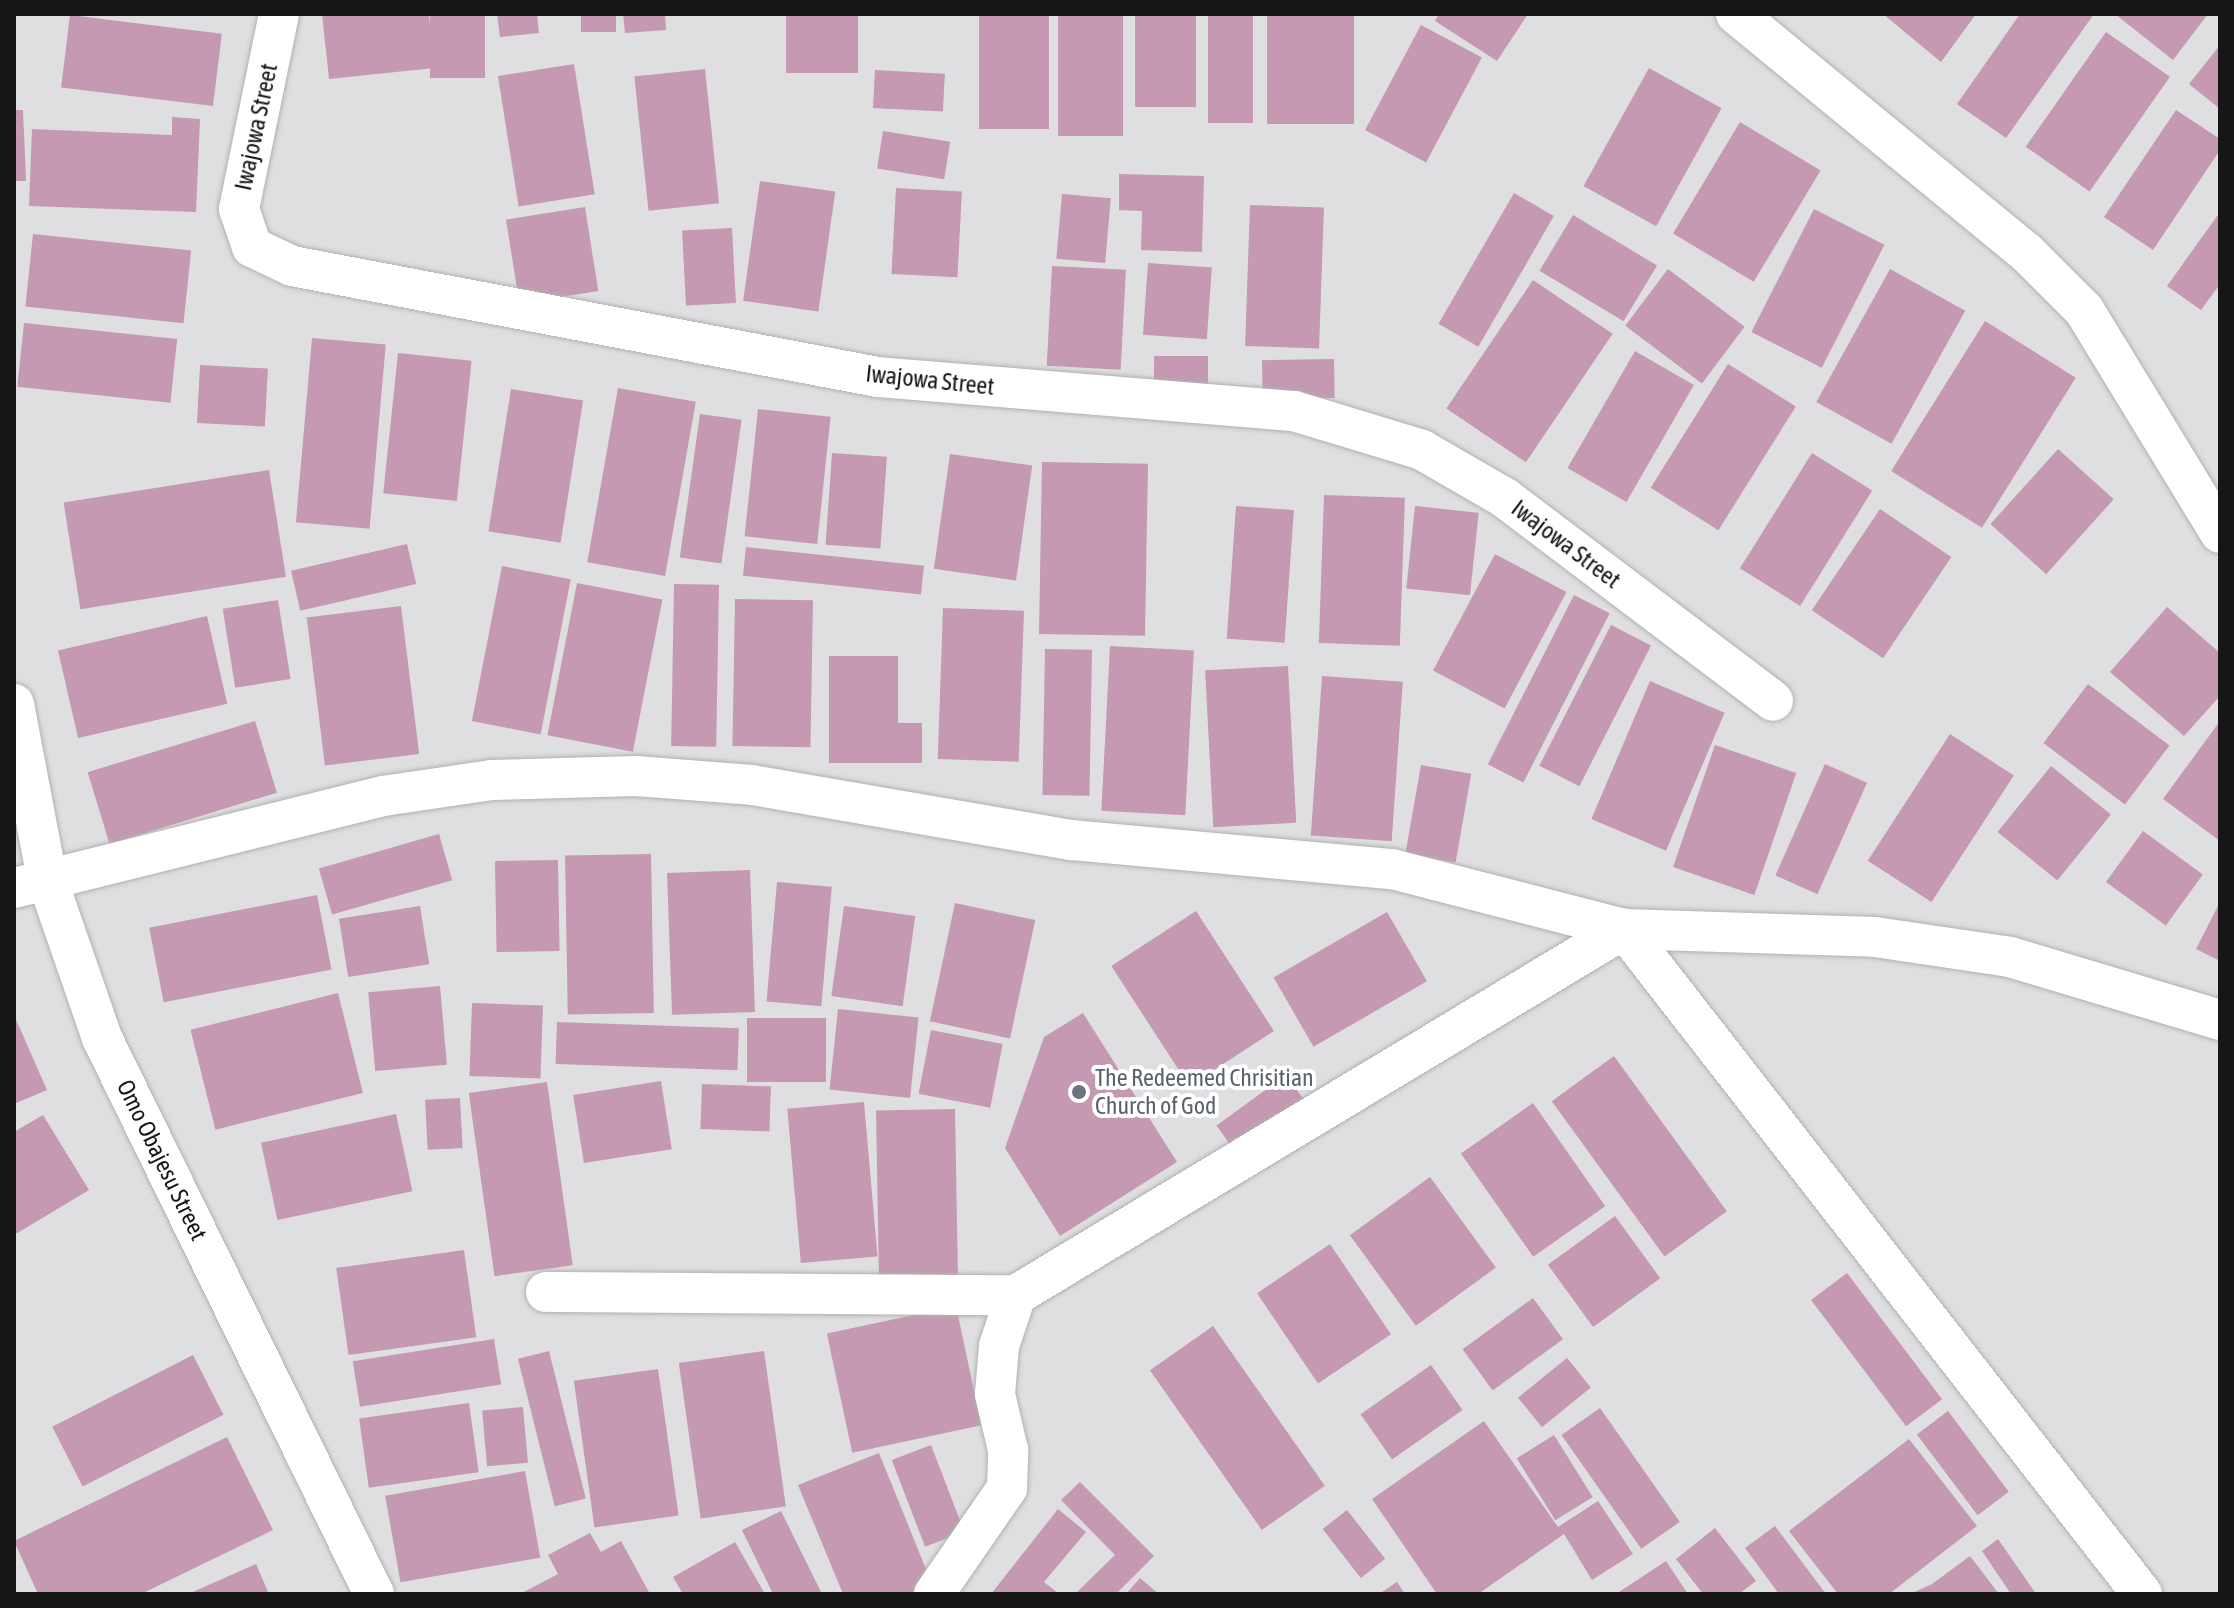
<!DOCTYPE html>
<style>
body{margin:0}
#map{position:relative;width:2234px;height:1608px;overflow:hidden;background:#dfdfe1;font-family:"Asap Condensed",sans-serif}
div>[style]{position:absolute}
.building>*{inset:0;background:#c499b1;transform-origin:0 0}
.roads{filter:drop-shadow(0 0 2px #b1b1b3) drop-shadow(0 0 2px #b1b1b3)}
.minor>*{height:40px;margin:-20px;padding:0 20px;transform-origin:20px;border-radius:20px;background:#fff}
.dots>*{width:22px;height:22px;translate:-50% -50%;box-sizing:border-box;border:4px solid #fff;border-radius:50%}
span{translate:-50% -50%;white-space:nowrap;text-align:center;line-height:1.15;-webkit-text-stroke:8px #fff;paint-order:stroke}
.street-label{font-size:24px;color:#161616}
.worship-label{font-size:24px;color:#5b616d}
.left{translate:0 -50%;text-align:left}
.frame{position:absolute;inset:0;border:16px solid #161616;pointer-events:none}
</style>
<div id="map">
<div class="building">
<i style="clip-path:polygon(322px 14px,429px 14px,434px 68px,329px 79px)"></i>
<i style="left:430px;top:14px;width:55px;height:64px"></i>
<i style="clip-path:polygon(497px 14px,537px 14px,539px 33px,500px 37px)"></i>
<i style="left:581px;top:14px;width:35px;height:18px"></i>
<i style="clip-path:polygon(623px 14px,665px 14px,666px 30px,625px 33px)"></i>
<i style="left:786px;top:14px;width:72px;height:59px"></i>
<i style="left:979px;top:14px;width:70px;height:115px"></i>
<i style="left:1058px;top:14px;width:65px;height:122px"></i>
<i style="left:1135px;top:14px;width:61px;height:93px"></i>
<i style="left:1208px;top:14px;width:45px;height:109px"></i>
<i style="left:1267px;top:14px;width:87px;height:110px"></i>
<i style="clip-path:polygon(1439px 14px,1528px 14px,1497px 61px,1435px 21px)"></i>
<i style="clip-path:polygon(1883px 14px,1976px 14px,1941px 62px)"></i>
<i style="clip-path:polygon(2020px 14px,2094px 14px,2006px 138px,1957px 104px)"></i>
<i style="clip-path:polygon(2115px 14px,2208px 14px,2173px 60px)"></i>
<i style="left:70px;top:15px;width:153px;height:73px;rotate:7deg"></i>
<i style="left:1421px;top:25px;width:69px;height:119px;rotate:28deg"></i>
<i style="left:2106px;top:32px;width:78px;height:140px;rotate:35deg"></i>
<i style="clip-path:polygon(2220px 45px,2220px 109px,2189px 84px)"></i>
<i style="left:574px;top:64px;width:132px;height:77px;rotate:81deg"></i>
<i style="left:1649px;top:68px;width:83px;height:135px;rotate:29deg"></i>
<i style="left:705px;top:69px;width:135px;height:71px;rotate:84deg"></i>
<i style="left:875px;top:70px;width:70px;height:38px;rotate:3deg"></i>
<i style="clip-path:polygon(14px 110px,23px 110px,26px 181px,14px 181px)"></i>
<i style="clip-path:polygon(2176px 110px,2220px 139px,2220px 150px,2153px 250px,2104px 217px)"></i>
<i style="clip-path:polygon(172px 117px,200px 119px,196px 212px,29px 206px,32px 129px,172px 135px)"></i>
<i style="left:1740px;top:122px;width:94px;height:130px;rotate:31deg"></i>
<i style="left:883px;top:131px;width:68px;height:38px;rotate:9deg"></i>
<i style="clip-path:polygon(1119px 174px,1204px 176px,1202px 252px,1141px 250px,1142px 211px,1119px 210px)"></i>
<i style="left:760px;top:181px;width:76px;height:121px;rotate:8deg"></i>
<i style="left:896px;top:188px;width:66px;height:86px;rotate:3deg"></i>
<i style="left:1514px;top:193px;width:46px;height:151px;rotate:30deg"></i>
<i style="left:1062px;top:194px;width:49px;height:65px;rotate:5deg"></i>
<i style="left:1250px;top:205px;width:74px;height:141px;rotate:2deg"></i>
<i style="left:585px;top:207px;width:85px;height:80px;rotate:81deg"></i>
<i style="left:1814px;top:209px;width:79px;height:138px;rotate:27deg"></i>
<i style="clip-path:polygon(2220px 212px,2220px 284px,2201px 310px,2167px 286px)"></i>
<i style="left:1573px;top:215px;width:98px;height:65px;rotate:31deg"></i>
<i style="left:732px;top:228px;width:75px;height:50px;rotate:87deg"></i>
<i style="left:33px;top:234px;width:159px;height:73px;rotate:6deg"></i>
<i style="left:1148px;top:263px;width:64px;height:72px;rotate:4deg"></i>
<i style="left:1052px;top:266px;width:74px;height:100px;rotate:3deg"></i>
<i style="left:1668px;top:269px;width:96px;height:71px;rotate:37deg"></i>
<i style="left:1890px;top:269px;width:86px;height:152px;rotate:29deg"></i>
<i style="left:1533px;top:280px;width:96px;height:155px;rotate:34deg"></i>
<i style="left:1985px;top:321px;width:107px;height:177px;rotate:32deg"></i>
<i style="left:24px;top:323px;width:154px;height:64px;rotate:6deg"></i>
<i style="left:312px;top:338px;width:74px;height:185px;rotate:5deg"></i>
<i style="left:1635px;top:351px;width:68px;height:135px;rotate:30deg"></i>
<i style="left:398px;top:353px;width:74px;height:141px;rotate:6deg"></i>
<i style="left:1154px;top:356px;width:54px;height:36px"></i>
<i style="left:1334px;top:359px;width:39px;height:72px;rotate:89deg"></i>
<i style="left:1728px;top:364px;width:80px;height:146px;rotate:32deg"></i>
<i style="left:200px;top:365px;width:68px;height:58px;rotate:3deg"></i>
<i style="left:618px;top:388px;width:79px;height:177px;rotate:10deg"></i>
<i style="left:511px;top:389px;width:73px;height:144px;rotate:9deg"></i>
<i style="left:758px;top:409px;width:73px;height:128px;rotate:6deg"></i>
<i style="left:700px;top:414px;width:42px;height:145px;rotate:8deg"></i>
<i style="left:2058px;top:449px;width:75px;height:101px;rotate:42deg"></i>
<i style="left:832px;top:453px;width:55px;height:92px;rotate:4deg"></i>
<i style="left:1812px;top:453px;width:71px;height:136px;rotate:32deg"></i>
<i style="left:950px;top:454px;width:83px;height:116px;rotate:8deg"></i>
<i style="left:1042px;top:462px;width:106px;height:172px;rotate:1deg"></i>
<i style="left:269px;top:470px;width:108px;height:208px;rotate:81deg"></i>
<i style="left:1324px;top:495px;width:81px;height:148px;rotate:2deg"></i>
<i style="left:1236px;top:506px;width:58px;height:133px;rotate:4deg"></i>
<i style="left:1415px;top:506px;width:64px;height:83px;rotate:6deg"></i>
<i style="left:1880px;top:509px;width:86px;height:122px;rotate:34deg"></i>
<i style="left:407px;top:544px;width:41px;height:119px;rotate:77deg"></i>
<i style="left:746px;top:547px;width:179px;height:29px;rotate:6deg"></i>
<i style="left:1495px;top:554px;width:81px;height:132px;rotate:28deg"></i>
<i style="left:502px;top:566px;width:70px;height:158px;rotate:11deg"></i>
<i style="left:577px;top:583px;width:87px;height:155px;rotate:11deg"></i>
<i style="left:674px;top:584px;width:45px;height:162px;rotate:1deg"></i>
<i style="left:1574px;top:595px;width:40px;height:190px;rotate:27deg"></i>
<i style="left:735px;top:599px;width:78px;height:147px;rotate:1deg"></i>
<i style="left:278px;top:600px;width:80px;height:56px;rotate:81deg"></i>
<i style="left:401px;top:606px;width:149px;height:95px;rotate:83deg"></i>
<i style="clip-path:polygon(2167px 607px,2220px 653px,2220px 696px,2184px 736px,2110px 672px)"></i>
<i style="left:943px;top:608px;width:81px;height:151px;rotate:2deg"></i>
<i style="left:207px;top:616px;width:90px;height:153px;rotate:77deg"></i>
<i style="left:1611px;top:625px;width:45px;height:158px;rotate:27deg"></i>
<i style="left:1110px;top:646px;width:84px;height:165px;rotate:3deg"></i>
<i style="left:1045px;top:649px;width:47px;height:146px;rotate:1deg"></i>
<i style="clip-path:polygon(829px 656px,898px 656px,898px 723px,922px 723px,922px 763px,829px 763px)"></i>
<i style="left:1288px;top:666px;width:157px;height:83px;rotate:87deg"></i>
<i style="left:1322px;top:676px;width:81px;height:160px;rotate:4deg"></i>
<i style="left:1650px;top:681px;width:81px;height:150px;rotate:23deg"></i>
<i style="left:2088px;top:684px;width:102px;height:74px;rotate:37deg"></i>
<i style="left:255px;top:721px;width:75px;height:175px;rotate:73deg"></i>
<i style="clip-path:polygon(2220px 721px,2220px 841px,2163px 799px)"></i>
<i style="left:1950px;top:734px;width:76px;height:151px;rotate:33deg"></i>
<i style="left:1715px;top:745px;width:86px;height:129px;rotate:19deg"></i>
<i style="left:1825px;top:764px;width:46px;height:122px;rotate:24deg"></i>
<i style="left:1421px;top:765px;width:51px;height:90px;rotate:10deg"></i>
<i style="left:2051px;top:766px;width:77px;height:85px;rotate:39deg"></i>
<i style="left:2143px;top:831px;width:74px;height:63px;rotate:36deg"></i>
<i style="left:439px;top:834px;width:48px;height:125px;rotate:74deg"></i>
<i style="left:651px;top:854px;width:159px;height:86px;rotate:89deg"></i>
<i style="left:558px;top:860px;width:91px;height:63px;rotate:89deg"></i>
<i style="left:750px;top:870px;width:142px;height:83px;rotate:88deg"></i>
<i style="left:777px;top:882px;width:55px;height:120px;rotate:5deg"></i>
<i style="left:317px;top:895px;width:76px;height:171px;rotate:79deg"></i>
<i style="clip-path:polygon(2220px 902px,2220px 961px,2196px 949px)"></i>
<i style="left:955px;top:903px;width:82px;height:121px;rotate:12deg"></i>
<i style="left:420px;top:906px;width:59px;height:82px;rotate:81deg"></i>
<i style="left:844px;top:906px;width:72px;height:91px;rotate:8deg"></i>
<i style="left:1196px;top:911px;width:143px;height:101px;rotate:57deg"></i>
<i style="left:1387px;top:912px;width:80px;height:131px;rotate:60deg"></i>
<i style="left:440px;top:986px;width:79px;height:72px;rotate:85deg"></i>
<i style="left:338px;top:993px;width:103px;height:152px;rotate:76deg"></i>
<i style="left:472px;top:1003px;width:71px;height:73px;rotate:2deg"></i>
<i style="left:838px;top:1009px;width:81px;height:81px;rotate:6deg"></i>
<i style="clip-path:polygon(1083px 1013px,1177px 1162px,1060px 1236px,1005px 1148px,1044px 1037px)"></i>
<i style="clip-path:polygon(14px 1015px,47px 1090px,14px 1104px)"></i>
<i style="left:747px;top:1018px;width:79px;height:64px"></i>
<i style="left:557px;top:1022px;width:182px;height:42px;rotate:2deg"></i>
<i style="left:931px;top:1030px;width:73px;height:65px;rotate:11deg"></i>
<i style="left:1614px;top:1056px;width:192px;height:77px;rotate:54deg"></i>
<i style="left:1286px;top:1075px;width:32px;height:86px;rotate:54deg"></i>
<i style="left:661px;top:1081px;width:69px;height:89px;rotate:81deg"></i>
<i style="left:547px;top:1082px;width:185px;height:79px;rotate:82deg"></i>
<i style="left:702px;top:1084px;width:69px;height:45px;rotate:2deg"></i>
<i style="left:460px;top:1098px;width:50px;height:35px;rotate:87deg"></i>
<i style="left:864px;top:1102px;width:155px;height:77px;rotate:85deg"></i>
<i style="left:1533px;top:1103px;width:126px;height:88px;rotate:55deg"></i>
<i style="left:955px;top:1109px;width:170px;height:79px;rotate:89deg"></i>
<i style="left:396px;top:1114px;width:79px;height:138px;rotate:78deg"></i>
<i style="clip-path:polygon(43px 1115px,89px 1190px,14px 1235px,14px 1132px)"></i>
<i style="left:1430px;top:1177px;width:112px;height:99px;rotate:54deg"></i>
<i style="left:1615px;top:1216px;width:77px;height:83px;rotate:54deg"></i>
<i style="left:1330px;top:1244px;width:109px;height:88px;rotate:56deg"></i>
<i style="left:464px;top:1250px;width:88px;height:129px;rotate:82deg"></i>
<i style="left:1847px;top:1273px;width:158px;height:45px;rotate:53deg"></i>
<i style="left:1533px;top:1298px;width:51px;height:87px;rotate:54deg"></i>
<i style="left:956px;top:1306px;width:122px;height:132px;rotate:78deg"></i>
<i style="left:1213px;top:1326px;width:195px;height:77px;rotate:55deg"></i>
<i style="left:494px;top:1339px;width:46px;height:143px;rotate:81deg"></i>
<i style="left:549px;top:1351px;width:152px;height:32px;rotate:76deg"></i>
<i style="left:764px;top:1351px;width:157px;height:86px;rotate:82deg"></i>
<i style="left:193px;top:1355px;width:67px;height:158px;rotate:63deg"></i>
<i style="left:1567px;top:1358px;width:38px;height:63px;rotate:51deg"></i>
<i style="left:1431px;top:1365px;width:55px;height:86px;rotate:55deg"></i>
<i style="left:658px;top:1369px;width:148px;height:85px;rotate:82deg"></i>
<i style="left:469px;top:1403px;width:70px;height:111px;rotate:82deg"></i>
<i style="left:523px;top:1407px;width:56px;height:41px;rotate:85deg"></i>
<i style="left:1600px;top:1408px;width:139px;height:47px;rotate:55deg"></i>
<i style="left:1948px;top:1411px;width:101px;height:39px;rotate:53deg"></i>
<i style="clip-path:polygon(1484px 1421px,1558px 1527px,1598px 1501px,1633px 1554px,1592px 1580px,1564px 1534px,1478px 1594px,1437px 1594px,1372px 1499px)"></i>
<i style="left:1554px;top:1435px;width:73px;height:44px;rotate:58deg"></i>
<i style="clip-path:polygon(227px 1437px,273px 1530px,141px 1594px,38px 1594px,14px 1541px)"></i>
<i style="clip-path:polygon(1909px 1439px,1977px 1526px,1889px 1594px,1838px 1594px,1789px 1531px)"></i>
<i style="left:931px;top:1445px;width:93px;height:42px;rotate:69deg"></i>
<i style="clip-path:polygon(879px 1453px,932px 1584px,907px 1594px,843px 1594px,798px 1485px)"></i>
<i style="left:525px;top:1471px;width:88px;height:142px;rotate:80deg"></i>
<i style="clip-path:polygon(1080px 1482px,1154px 1556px,1116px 1594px,1075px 1594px,1115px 1555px,1061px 1500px)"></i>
<i style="clip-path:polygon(1058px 1509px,1086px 1532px,1044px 1582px,1059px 1594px,991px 1594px)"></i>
<i style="left:1347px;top:1510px;width:62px;height:31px;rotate:52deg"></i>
<i style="clip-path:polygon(781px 1511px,822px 1594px,773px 1594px,742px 1530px)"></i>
<i style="clip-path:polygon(1775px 1526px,1826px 1594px,1779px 1594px,1745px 1548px)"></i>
<i style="clip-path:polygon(1715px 1528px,1756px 1581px,1739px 1594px,1703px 1594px,1676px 1559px)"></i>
<i style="clip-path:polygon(590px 1533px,601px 1552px,621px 1541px,650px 1594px,520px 1594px,558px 1574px,548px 1555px)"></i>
<i style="clip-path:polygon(1998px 1539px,2036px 1594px,2011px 1594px,1982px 1551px)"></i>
<i style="clip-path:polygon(735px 1542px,765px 1594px,683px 1594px,673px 1577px)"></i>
<i style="clip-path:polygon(1970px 1556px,1999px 1594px,1910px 1594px,1932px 1584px)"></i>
<i style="clip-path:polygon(1666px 1561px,1688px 1594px,1616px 1594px)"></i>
<i style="clip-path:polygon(256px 1564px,269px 1594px,188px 1594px)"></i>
<i style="clip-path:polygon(1140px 1578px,1159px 1594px,1126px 1594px)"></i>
<i style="clip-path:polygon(1397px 1582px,1405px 1594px,1379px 1594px)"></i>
</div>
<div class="roads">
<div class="minor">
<i style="left:279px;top:14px;width:199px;rotate:101.6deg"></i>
<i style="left:239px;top:209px;width:40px;rotate:71.1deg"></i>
<i style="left:252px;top:247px;width:44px;rotate:25.4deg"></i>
<i style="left:292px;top:266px;width:596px;rotate:10.73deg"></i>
<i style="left:878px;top:377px;width:417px;rotate:4.7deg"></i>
<i style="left:1294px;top:411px;width:134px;rotate:16.9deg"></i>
<i style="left:1422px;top:450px;width:96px;rotate:30deg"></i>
<i style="left:1505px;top:498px;width:336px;rotate:37.1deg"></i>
<i style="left:1736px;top:14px;width:375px;rotate:39.4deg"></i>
<i style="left:2026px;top:252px;width:82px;rotate:45deg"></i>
<i style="left:2084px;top:310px;width:261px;rotate:58.6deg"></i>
<i style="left:14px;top:704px;width:178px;rotate:79.3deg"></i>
<i style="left:47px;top:879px;width:168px;rotate:70.9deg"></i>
<i style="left:102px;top:1038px;width:619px;rotate:63.93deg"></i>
<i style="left:14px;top:888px;width:380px;rotate:-14deg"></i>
<i style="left:383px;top:796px;width:110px;rotate:-8.4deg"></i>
<i style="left:492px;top:780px;width:144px;rotate:-1.6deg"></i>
<i style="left:636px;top:776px;width:116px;rotate:4.4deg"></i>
<i style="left:752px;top:785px;width:324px;rotate:9.8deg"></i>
<i style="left:1071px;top:840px;width:322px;rotate:5.2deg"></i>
<i style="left:1392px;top:869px;width:240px;rotate:14.5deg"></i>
<i style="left:1624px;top:929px;width:843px;rotate:52.08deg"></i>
<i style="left:546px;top:1292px;width:470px;rotate:0.4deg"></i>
<i style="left:934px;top:1594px;width:129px;rotate:-55.4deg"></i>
<i style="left:1007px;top:1488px;width:38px;rotate:-88deg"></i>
<i style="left:1008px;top:1450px;width:57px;rotate:-103.1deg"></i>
<i style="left:995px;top:1394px;width:48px;rotate:-85.2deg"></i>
<i style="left:999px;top:1346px;width:54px;rotate:-71.6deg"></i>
<i style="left:1016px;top:1295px;width:710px;rotate:-31.05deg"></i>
<i style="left:1624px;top:929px;width:251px;rotate:1.8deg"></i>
<i style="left:1875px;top:937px;width:136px;rotate:8.4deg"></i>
<i style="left:2010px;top:957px;width:219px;rotate:16.7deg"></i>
</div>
</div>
<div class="dots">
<i style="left:1079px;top:1092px;background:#6b7280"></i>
</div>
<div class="street-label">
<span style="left:256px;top:127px;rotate:-78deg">Iwajowa Street</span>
<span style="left:930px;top:380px;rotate:6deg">Iwajowa Street</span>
<span style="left:1566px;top:544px;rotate:37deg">Iwajowa Street</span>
<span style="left:162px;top:1160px;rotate:64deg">Omo Obajesu Street</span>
</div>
<div class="worship-label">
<span class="left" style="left:1095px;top:1092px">The Redeemed Chrisitian<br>Church of God</span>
</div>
<div class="frame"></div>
</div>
